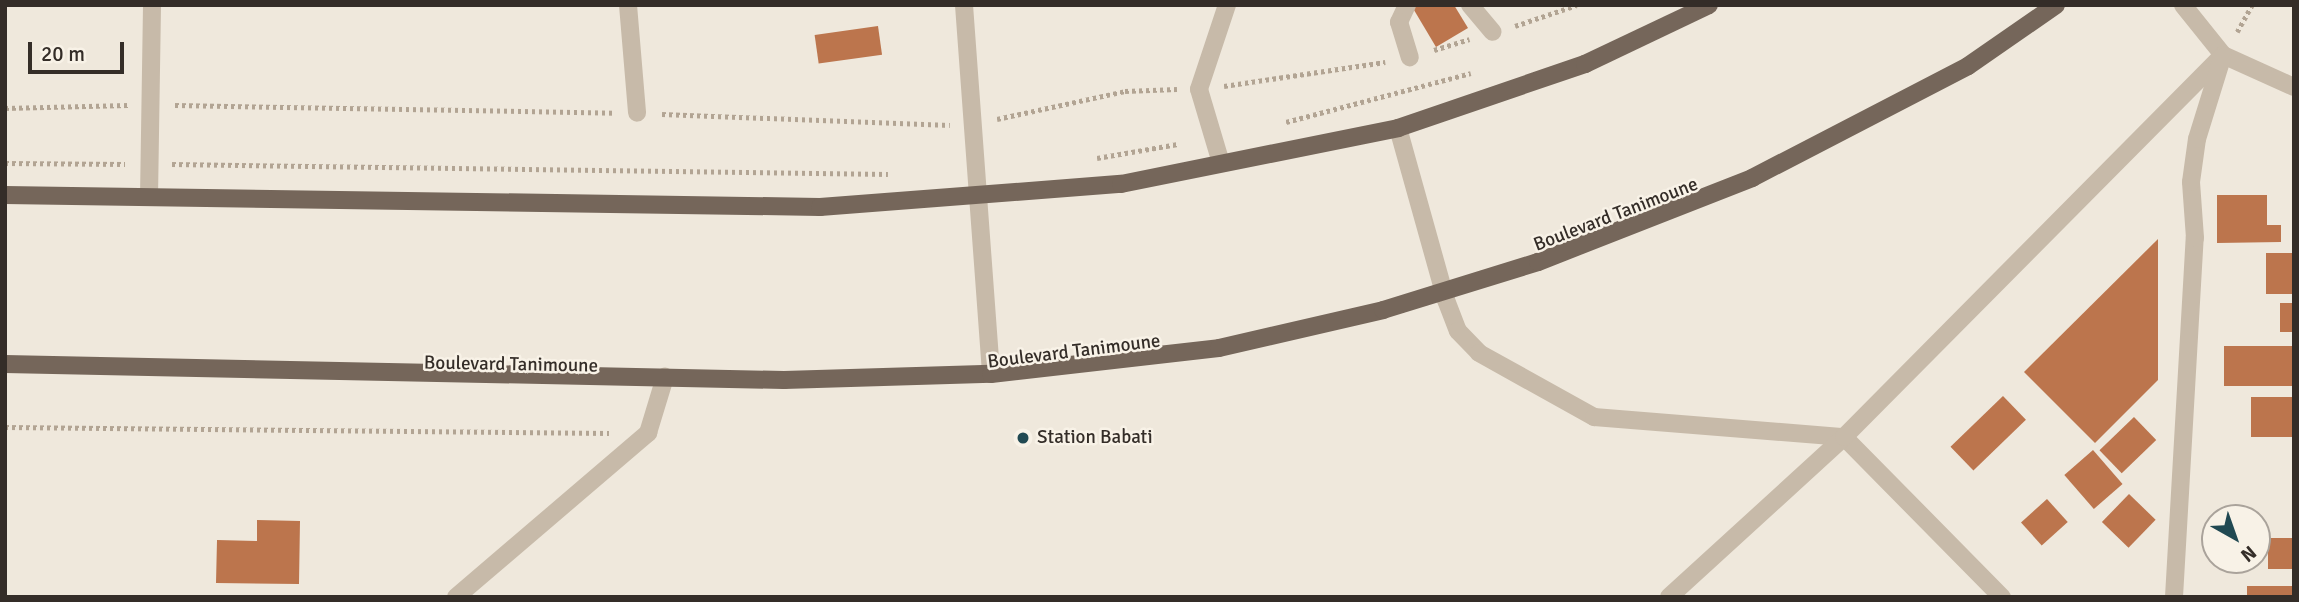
<!DOCTYPE html>
<style>
body{margin:0}
#map{position:relative;width:2299px;height:602px;overflow:hidden;background:#efe8dc;font-family:Signika,sans-serif}
div>[style]{position:absolute}
.building>*{inset:0;background:#bc754d;transform-origin:0 0}
.path>*{height:4.5px;margin-top:-2.25px;transform-origin:0;background:repeating-linear-gradient(90deg,#b2a493 0 3.5px,transparent 0 7px)}
.service>*{height:18px;margin:-9px;padding:0 9px;transform-origin:9px;border-radius:9px;background:#c7baa9}
.minor>*{height:18px;margin:-9px;padding:0 9px;transform-origin:9px;border-radius:9px;background:#c7baa9}
.tertiary>*{height:18px;margin:-9px;padding:0 9px;transform-origin:9px;border-radius:9px;background:#c7baa9}
.primary>*{height:18px;margin:-9px;padding:0 9px;transform-origin:9px;border-radius:9px;background:#75665a}
.dots>*{width:19px;height:19px;translate:-50% -50%;box-sizing:border-box;border:4px solid #f8f2e7;border-radius:50%}
span{translate:-50% -50%;white-space:nowrap;text-align:center;line-height:1.15;-webkit-text-stroke:5px #f8f2e7;paint-order:stroke}
.street-label{font-size:19px;color:#342d28}
.poi-label{font-size:19px;color:#342d28}
.left{translate:0 -50%;text-align:left}
.frame{position:absolute;inset:0;border:7px solid #342d28;pointer-events:none}
.north{position:absolute;left:2201px;top:504px;width:70px;height:70px;box-sizing:border-box;background:#f8f2e7;border:2px solid #aaa39b;border-radius:50%;rotate:140deg;font-size:19px;font-weight:700;line-height:28px;text-align:center;color:#342d28}
.north::after{content:'';display:block;margin:auto;width:24px;height:32px;background:#214952;clip-path:polygon(50% 0,100% 100%,50% 72%,0 100%)}
.scale{position:absolute;left:28px;top:42px;width:96px;height:32px;box-sizing:border-box;border:4px solid #342d28;border-top:0;padding-left:9px;font-size:21px;line-height:24px;white-space:nowrap;color:#342d28;-webkit-text-stroke:5px #f8f2e7;paint-order:stroke}
</style>
<div id="map">
<div class="building">
<i style="clip-path:polygon(1411px 5px,1454px 5px,1468px 28px,1436px 47px)"></i>
<i style="left:878px;top:26px;width:29px;height:64px;rotate:82deg"></i>
<i style="clip-path:polygon(2217px 195px,2267px 195px,2267px 225px,2281px 225px,2281px 242px,2217px 243px)"></i>
<i style="clip-path:polygon(2158px 239px,2158px 380px,2095px 443px,2024px 372px)"></i>
<i style="left:2266px;top:253px;width:28px;height:41px"></i>
<i style="left:2280px;top:303px;width:14px;height:29px"></i>
<i style="left:2224px;top:346px;width:70px;height:40px"></i>
<i style="left:2003px;top:396px;width:33px;height:73px;rotate:46deg"></i>
<i style="left:2251px;top:397px;width:43px;height:40px"></i>
<i style="left:2134px;top:417px;width:32px;height:48px;rotate:46deg"></i>
<i style="left:2093px;top:450px;width:45px;height:38px;rotate:49deg"></i>
<i style="left:2129px;top:494px;width:37px;height:39px;rotate:44deg"></i>
<i style="left:2047px;top:499px;width:31px;height:35px;rotate:48deg"></i>
<i style="clip-path:polygon(257px 520px,300px 521px,299px 584px,216px 583px,217px 540px,257px 541px)"></i>
<i style="left:2268px;top:538px;width:26px;height:31px"></i>
<i style="left:2294px;top:586px;width:11px;height:47px;rotate:90deg"></i>
</div>
<div class="path">
<i style="left:1515px;top:26px;width:65px;rotate:-18.7deg"></i>
<i style="left:2237px;top:32px;width:31px;rotate:-61deg"></i>
<i style="left:1434px;top:50px;width:37px;rotate:-17deg"></i>
<i style="left:1224px;top:86px;width:163px;rotate:-8.5deg"></i>
<i style="left:175px;top:105px;width:440px;rotate:1deg"></i>
<i style="left:5px;top:108px;width:123px;rotate:-1.4deg"></i>
<i style="left:662px;top:114px;width:288px;rotate:2.2deg"></i>
<i style="left:997px;top:119px;width:131px;rotate:-12.3deg"></i>
<i style="left:1125px;top:91px;width:52px;rotate:-2.2deg"></i>
<i style="left:1286px;top:122px;width:191px;rotate:-14.8deg"></i>
<i style="left:1097px;top:158px;width:82px;rotate:-9.8deg"></i>
<i style="left:5px;top:163px;width:120px;rotate:0.5deg"></i>
<i style="left:172px;top:164px;width:716px;rotate:0.8deg"></i>
<i style="left:5px;top:427px;width:604px;rotate:0.57deg"></i>
</div>
<div class="service">
<i style="left:1407px;top:5px;width:19px;rotate:115deg"></i>
<i style="left:1399px;top:22px;width:37px;rotate:73deg"></i>
<i style="left:1470px;top:5px;width:35px;rotate:50deg"></i>
</div>
<div class="minor">
<i style="left:628px;top:5px;width:108px;rotate:85.2deg"></i>
<i style="left:2183px;top:5px;width:64px;rotate:51.3deg"></i>
<i style="left:2223px;top:55px;width:78px;rotate:24.3deg"></i>
<i style="left:1398px;top:128px;width:179px;rotate:74.4deg"></i>
<i style="left:1446px;top:300px;width:33px;rotate:69deg"></i>
<i style="left:1458px;top:331px;width:30px;rotate:46deg"></i>
<i style="left:1479px;top:353px;width:132px;rotate:29.1deg"></i>
<i style="left:1594px;top:417px;width:251px;rotate:4.6deg"></i>
<i style="left:1844px;top:437px;width:225px;rotate:45.4deg"></i>
<i style="left:1221px;top:163px;width:77px;rotate:-106.6deg"></i>
<i style="left:1199px;top:89px;width:89px;rotate:-71.6deg"></i>
<i style="left:149px;top:197px;width:192px;rotate:-89.1deg"></i>
<i style="left:456px;top:597px;width:253px;rotate:-40.5deg"></i>
<i style="left:648px;top:433px;width:59px;rotate:-73.1deg"></i>
<i style="left:1669px;top:597px;width:237px;rotate:-42.4deg"></i>
<i style="left:1844px;top:437px;width:538px;rotate:-45.23deg"></i>
<i style="left:2174px;top:597px;width:360px;rotate:-86.7deg"></i>
<i style="left:2195px;top:238px;width:56px;rotate:-94.1deg"></i>
<i style="left:2191px;top:182px;width:43px;rotate:-82.1deg"></i>
<i style="left:2197px;top:139px;width:85px;rotate:-72.8deg"></i>
</div>
<div class="tertiary">
<i style="left:964px;top:5px;width:370px;rotate:85.8deg"></i>
</div>
<div class="primary">
<i style="left:5px;top:195px;width:815px;rotate:0.84deg"></i>
<i style="left:820px;top:207px;width:302px;rotate:-4.4deg"></i>
<i style="left:1121px;top:184px;width:283px;rotate:-11.4deg"></i>
<i style="left:1398px;top:128px;width:198px;rotate:-18.9deg"></i>
<i style="left:1585px;top:64px;width:137px;rotate:-25.4deg"></i>
<i style="left:5px;top:364px;width:779px;rotate:1.18deg"></i>
<i style="left:784px;top:380px;width:207px;rotate:-1.7deg"></i>
<i style="left:991px;top:374px;width:229px;rotate:-6.5deg"></i>
<i style="left:1219px;top:348px;width:168px;rotate:-13deg"></i>
<i style="left:1383px;top:310px;width:162px;rotate:-17.2deg"></i>
<i style="left:1538px;top:262px;width:230px;rotate:-21.4deg"></i>
<i style="left:1752px;top:178px;width:243px;rotate:-27.4deg"></i>
<i style="left:1968px;top:66px;width:107px;rotate:-34.7deg"></i>
</div>
<div class="dots">
<i style="left:1023px;top:438px;background:#214952"></i>
</div>
<div class="street-label">
<span style="left:1616px;top:215px;rotate:-21deg">Boulevard Tanimoune</span>
<span style="left:1074px;top:352px;rotate:-7deg">Boulevard Tanimoune</span>
<span style="left:511px;top:365px;rotate:1deg">Boulevard Tanimoune</span>
</div>
<div class="poi-label">
<span class="left" style="left:1037px;top:438px">Station Babati</span>
</div>
<div class="frame"></div>
<div class="north">N</div>
<div class="scale">20 m</div>
</div>
